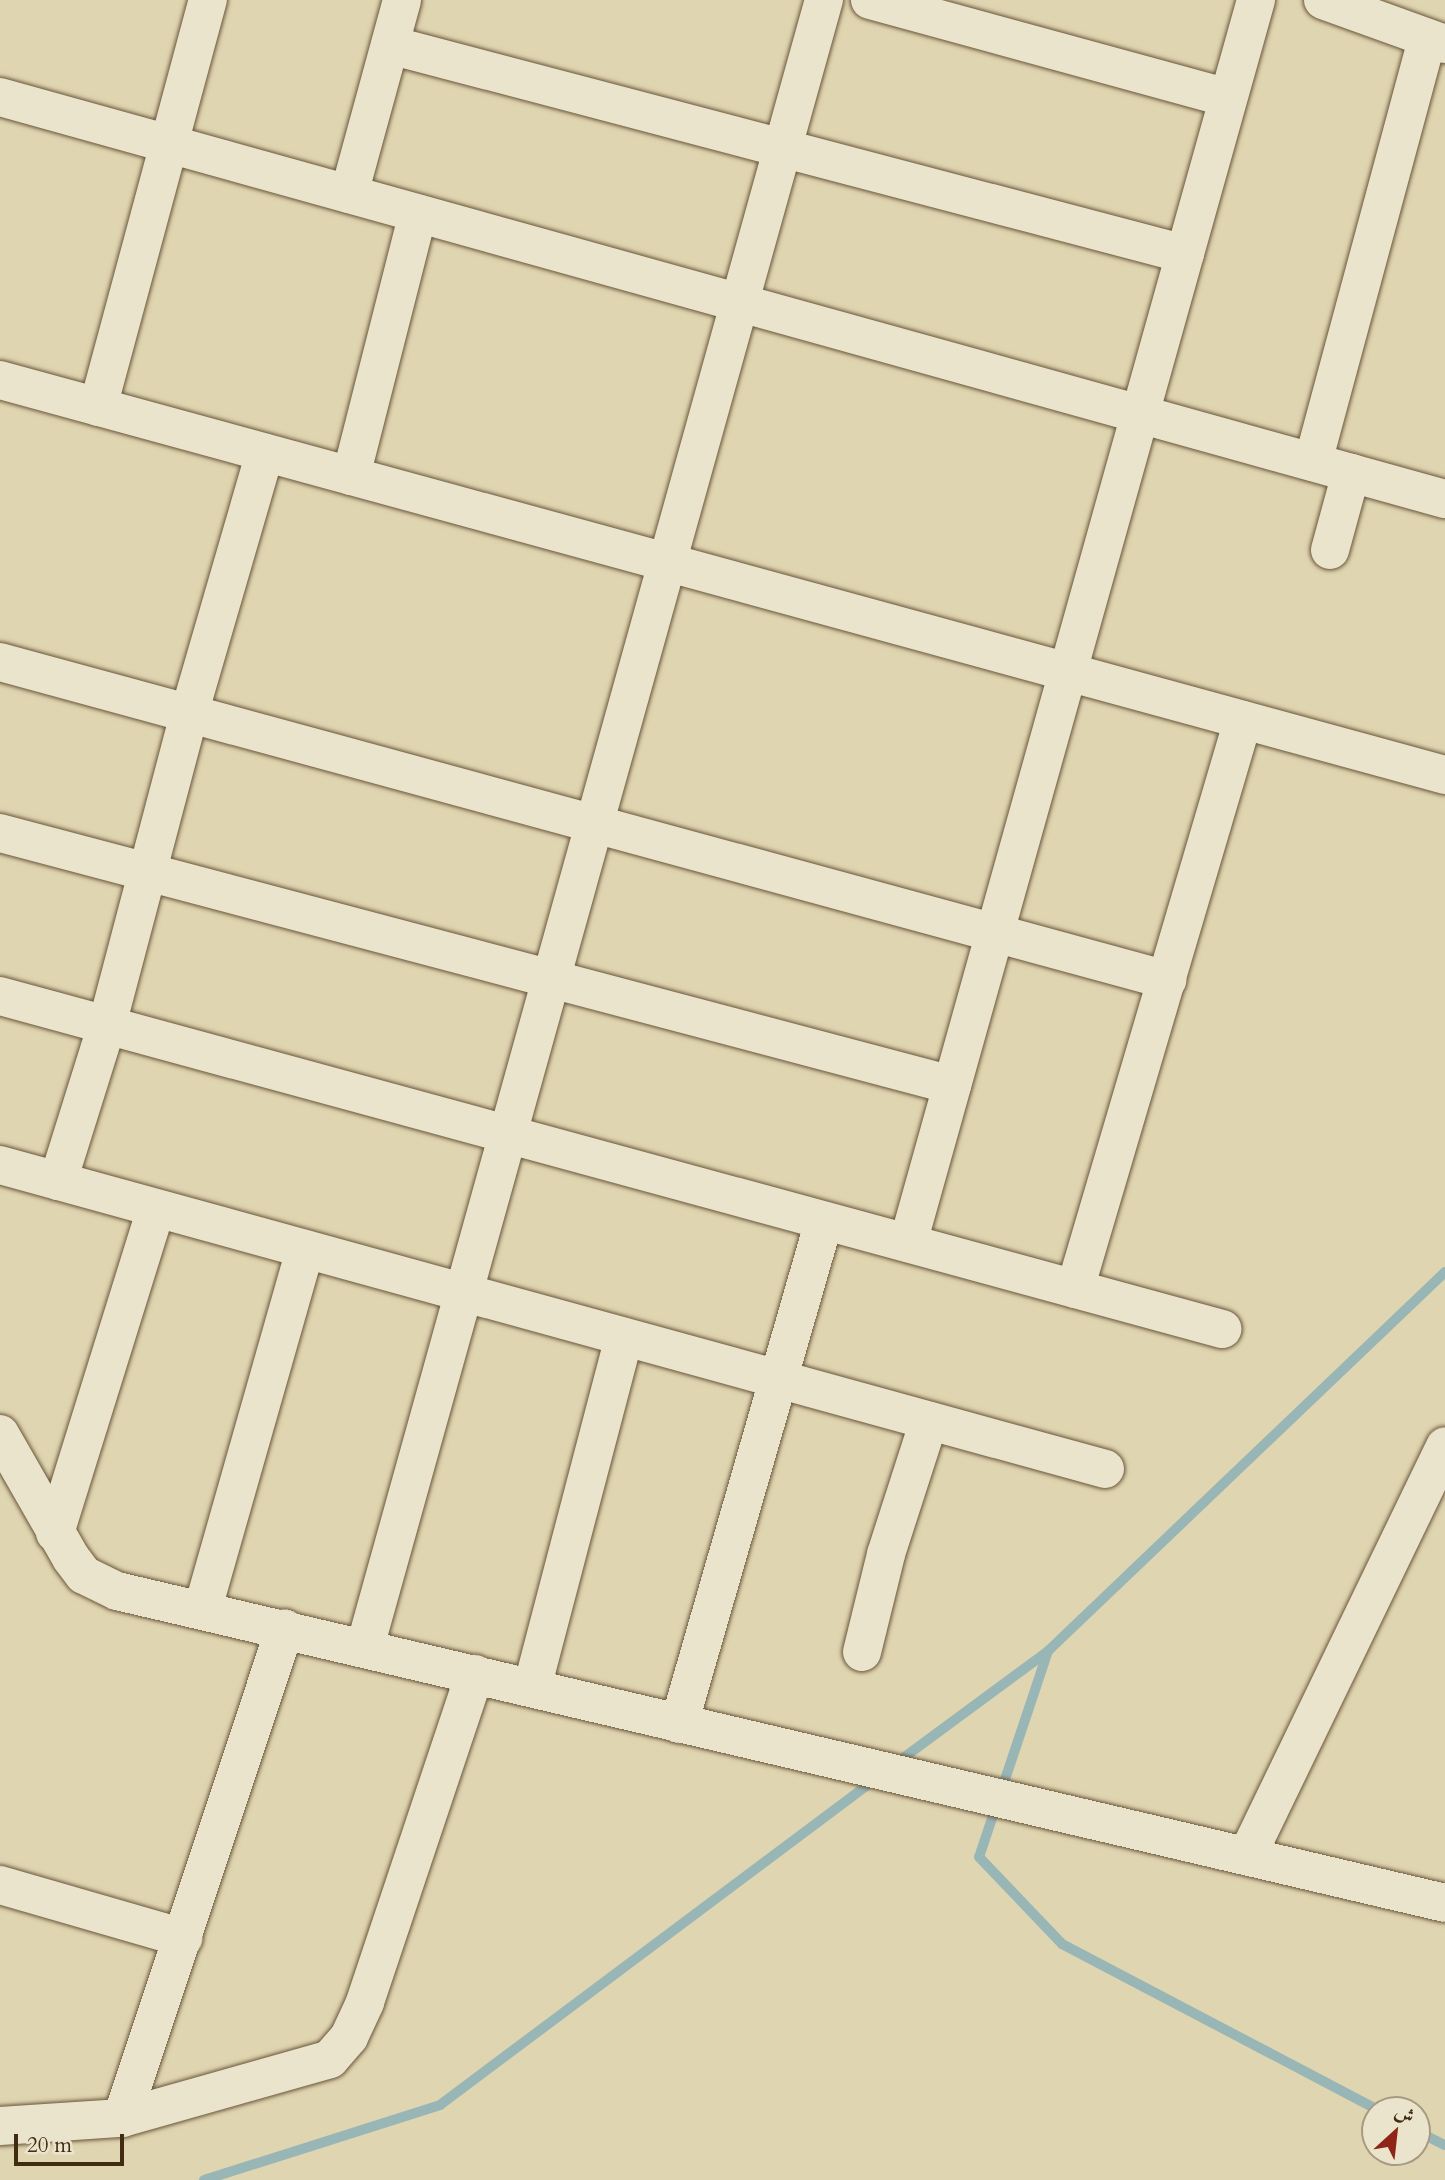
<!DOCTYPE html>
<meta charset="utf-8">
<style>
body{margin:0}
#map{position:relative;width:1445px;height:2180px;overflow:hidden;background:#e0d5b1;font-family:Cardo,Amiri,serif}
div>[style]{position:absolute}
.stream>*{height:10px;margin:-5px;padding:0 5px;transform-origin:5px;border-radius:5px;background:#99b6b7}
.roads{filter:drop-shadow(0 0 2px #69563a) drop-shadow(0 0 2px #69563a)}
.minor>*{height:38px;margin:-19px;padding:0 19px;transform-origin:19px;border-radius:19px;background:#ebe4cc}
span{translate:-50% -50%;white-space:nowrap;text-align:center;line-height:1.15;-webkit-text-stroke:6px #ebe4cc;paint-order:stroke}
.north{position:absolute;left:1361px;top:2096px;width:70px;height:70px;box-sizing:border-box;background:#ebe4cc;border:2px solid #a79a82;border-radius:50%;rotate:27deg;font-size:19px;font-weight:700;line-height:28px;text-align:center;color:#412b12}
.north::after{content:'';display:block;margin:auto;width:24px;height:32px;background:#8f2418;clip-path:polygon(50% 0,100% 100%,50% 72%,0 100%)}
.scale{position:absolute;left:14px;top:2134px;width:110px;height:32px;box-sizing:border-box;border:4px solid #412b12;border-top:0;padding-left:9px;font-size:21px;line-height:24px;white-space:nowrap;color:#412b12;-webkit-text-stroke:5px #ebe4cc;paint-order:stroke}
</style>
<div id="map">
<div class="stream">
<i style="left:1048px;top:1651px;width:217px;rotate:108.5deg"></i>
<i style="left:979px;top:1857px;width:120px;rotate:46.3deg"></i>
<i style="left:1062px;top:1944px;width:357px;rotate:27.7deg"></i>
<i style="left:895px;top:1764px;width:190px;rotate:-36.4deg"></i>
<i style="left:1048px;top:1651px;width:549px;rotate:-43.67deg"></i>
<i style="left:1417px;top:2131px;width:31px;rotate:27deg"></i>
<i style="left:204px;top:2180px;width:248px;rotate:-17.6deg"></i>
<i style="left:440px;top:2105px;width:546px;rotate:-36.81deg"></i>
</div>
<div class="roads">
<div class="minor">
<i style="left:870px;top:0;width:371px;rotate:15.3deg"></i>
<i style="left:1323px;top:0;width:130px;rotate:19.8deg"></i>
<i style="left:390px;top:45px;width:822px;rotate:14.73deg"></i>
<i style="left:0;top:97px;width:1500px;rotate:15.55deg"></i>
<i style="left:349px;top:194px;width:201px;rotate:-74.7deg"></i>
<i style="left:0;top:380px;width:1498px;rotate:15.29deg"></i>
<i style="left:98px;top:407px;width:422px;rotate:-74.9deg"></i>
<i style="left:1313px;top:462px;width:438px;rotate:-74.9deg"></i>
<i style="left:351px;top:476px;width:271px;rotate:-75.7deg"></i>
<i style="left:1330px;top:550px;width:80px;rotate:-74.7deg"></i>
<i style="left:0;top:662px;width:1210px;rotate:15.24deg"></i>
<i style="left:0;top:833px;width:985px;rotate:14.83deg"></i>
<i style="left:0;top:996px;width:1267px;rotate:15.24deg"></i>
<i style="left:0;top:1165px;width:1146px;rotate:15.38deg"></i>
<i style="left:58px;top:1181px;width:164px;rotate:-72.6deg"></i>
<i style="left:107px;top:1025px;width:322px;rotate:-75.2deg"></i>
<i style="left:189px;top:714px;width:272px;rotate:-73.8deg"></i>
<i style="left:908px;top:1243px;width:1291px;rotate:-74.36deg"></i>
<i style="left:1075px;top:1289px;width:593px;rotate:-73.55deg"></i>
<i style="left:0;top:1434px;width:143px;rotate:60.2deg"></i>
<i style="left:71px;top:1558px;width:21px;rotate:53deg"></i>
<i style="left:84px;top:1575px;width:37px;rotate:26deg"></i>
<i style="left:117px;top:1591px;width:1364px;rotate:13.22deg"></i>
<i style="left:55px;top:1533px;width:339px;rotate:-72.7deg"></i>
<i style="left:203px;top:1608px;width:373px;rotate:-74.1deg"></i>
<i style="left:365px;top:1647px;width:1710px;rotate:-74.43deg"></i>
<i style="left:862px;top:1652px;width:101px;rotate:-76.2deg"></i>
<i style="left:886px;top:1554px;width:140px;rotate:-72.1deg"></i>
<i style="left:532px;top:1688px;width:363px;rotate:-75.3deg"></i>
<i style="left:679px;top:1724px;width:523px;rotate:-73.92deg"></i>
<i style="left:1247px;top:1856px;width:455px;rotate:-64.2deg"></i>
<i style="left:0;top:1885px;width:191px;rotate:16.1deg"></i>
<i style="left:122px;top:2118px;width:516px;rotate:-71.6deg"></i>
<i style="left:0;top:2126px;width:122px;rotate:-3.8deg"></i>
<i style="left:122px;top:2118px;width:216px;rotate:-15.8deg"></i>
<i style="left:330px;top:2059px;width:29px;rotate:-49deg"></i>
<i style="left:349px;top:2037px;width:38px;rotate:-65deg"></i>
<i style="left:365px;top:2002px;width:346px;rotate:-71.5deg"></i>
</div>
</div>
<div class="north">ش</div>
<div class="scale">20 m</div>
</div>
